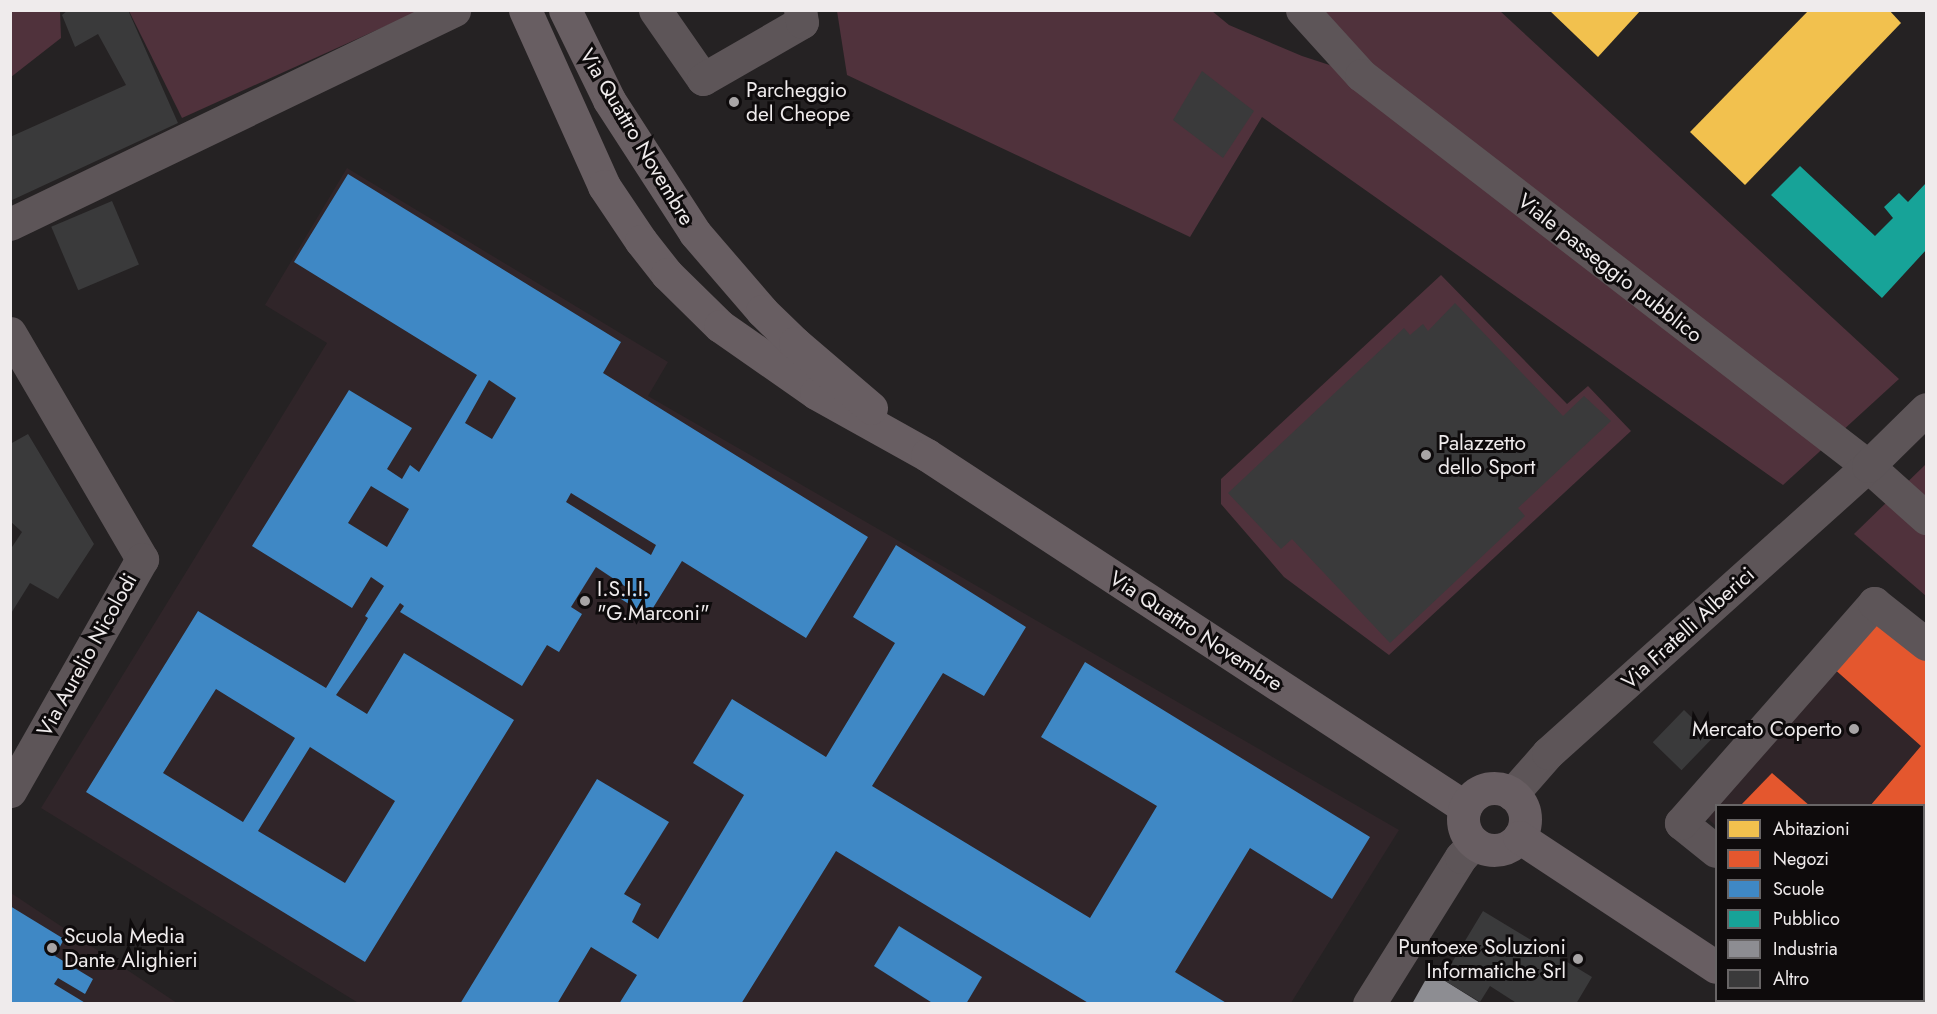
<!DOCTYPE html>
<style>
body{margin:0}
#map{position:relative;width:1937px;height:1014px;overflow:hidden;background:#252223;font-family:Jost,sans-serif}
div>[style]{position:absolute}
.built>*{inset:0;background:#302529}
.green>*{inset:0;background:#50323c}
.homes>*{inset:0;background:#f2c14e}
.shops>*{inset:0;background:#e4572e;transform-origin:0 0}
.schools>*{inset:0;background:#3f88c5}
.public>*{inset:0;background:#17a398}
.industry>*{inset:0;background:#8d8d92}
.building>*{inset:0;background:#3a3a3b;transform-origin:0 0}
.minor>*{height:33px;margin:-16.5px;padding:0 16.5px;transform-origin:16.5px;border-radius:16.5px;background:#5d5558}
.major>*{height:33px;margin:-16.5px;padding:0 16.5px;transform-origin:16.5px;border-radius:16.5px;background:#685e62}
.major>.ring{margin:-16.5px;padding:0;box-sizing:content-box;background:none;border:33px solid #685e62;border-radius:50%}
.dots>*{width:16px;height:16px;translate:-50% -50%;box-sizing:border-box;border:3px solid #0e0b0c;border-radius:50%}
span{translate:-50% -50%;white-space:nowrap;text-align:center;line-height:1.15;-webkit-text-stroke:6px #0e0b0c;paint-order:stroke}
.poi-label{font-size:21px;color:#efebec}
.left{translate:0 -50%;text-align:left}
.right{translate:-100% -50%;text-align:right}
.street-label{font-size:21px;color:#efebec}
.frame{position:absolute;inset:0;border:12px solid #efebec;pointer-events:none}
.legend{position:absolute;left:1715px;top:804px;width:210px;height:198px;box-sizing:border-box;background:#0e0b0c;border:2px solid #686566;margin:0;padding:8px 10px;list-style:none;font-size:18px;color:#efebec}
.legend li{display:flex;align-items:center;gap:12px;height:30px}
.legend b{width:30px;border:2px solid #686566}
</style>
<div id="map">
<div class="built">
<i style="clip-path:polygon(347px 168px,668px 362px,648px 396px,1399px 830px,1291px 1003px,360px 1004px,41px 808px,327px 343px,265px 305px)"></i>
<i style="clip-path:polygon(1883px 615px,1926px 652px,1926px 858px,1924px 862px,1924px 806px,1716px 806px,1716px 826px,1705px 816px)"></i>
<i style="clip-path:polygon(11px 893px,177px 1003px,11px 1003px)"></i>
</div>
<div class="green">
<i style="clip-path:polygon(11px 10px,60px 11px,61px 38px,11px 77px)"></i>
<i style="clip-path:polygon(129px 11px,419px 11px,182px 118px)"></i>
<i style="clip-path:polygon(837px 11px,1212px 11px,1229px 25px,1302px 56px,1360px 75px,1322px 11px,1500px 11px,1899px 379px,1783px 485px,1262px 117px,1190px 237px,847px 75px)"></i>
<i style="clip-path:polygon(1441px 275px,1567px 404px,1588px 386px,1631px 431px,1389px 655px,1284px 577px,1221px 504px,1221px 479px)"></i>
<i style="clip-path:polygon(1926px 464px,1926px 596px,1854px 534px)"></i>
</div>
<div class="homes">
<i style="clip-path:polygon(1549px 10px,1641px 10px,1598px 57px)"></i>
<i style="clip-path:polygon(1809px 10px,1889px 10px,1901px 23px,1745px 185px,1690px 132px)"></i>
</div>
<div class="shops">
<i style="clip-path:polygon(1877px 614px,1926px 655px,1926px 853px,1924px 857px,1924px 806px,1870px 806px,1921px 746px,1832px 667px)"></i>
<i style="clip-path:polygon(1772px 773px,1810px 806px,1740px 806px)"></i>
<i style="left:1926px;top:910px;width:51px;height:4px;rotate:90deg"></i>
</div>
<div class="schools">
<i style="clip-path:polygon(evenodd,348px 174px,621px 342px,603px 373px,868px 537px,806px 638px,682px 561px,648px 616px,621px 599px,629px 589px,596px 567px,571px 607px,582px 614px,559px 652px,547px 645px,522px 686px,400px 612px,404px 606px,400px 603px,336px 695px,367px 714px,404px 653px,514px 720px,365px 962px,86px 792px,198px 611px,326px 688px,368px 618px,365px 616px,384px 586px,371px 577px,352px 608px,252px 546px,349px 390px,412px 428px,387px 469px,402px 479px,410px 465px,419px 472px,477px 375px,294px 262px,348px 174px,489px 380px,516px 398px,492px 439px,465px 423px,489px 380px,348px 174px,371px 486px,409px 509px,387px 547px,348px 523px,371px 486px,348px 174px,571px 493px,656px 545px,651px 555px,566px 502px,571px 493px,348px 174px,216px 689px,295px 738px,243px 822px,163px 773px,216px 689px,348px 174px,310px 747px,395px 801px,345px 883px,258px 831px,310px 747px)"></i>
<i style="clip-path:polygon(896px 545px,1026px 627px,984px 696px,943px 673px,872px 786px,1090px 918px,1157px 806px,1041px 737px,1085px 662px,1370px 837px,1332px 899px,1250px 848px,1175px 972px,1228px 1004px,1090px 1004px,836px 851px,741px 1004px,619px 1004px,637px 975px,591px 947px,557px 1004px,460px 1004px,597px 779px,669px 822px,624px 894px,641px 904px,632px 922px,658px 939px,744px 795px,693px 763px,732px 699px,826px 757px,895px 643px,853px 617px)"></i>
<i style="clip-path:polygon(10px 906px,64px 939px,55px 956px,93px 979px,85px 994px,58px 978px,54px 984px,87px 1004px,10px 1004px)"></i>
<i style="clip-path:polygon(899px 926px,982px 977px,966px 1004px,934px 1004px,874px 966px)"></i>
</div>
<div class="public">
<i style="clip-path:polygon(1800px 166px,1875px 236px,1893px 218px,1884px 207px,1899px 193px,1908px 202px,1926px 183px,1926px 250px,1882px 298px,1771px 195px)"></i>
</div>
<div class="industry">
<i style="clip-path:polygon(1430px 972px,1442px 979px,1482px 1004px,1412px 1004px)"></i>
</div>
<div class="building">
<i style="clip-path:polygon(68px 10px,128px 10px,178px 123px,10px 201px,10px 137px,126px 85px,98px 34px,75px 47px,62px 15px)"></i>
<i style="clip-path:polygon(1202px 71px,1254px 111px,1223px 158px,1173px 120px)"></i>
<i style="left:112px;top:201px;width:69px;height:66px;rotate:67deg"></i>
<i style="clip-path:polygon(1455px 303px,1563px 416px,1584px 396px,1611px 421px,1518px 508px,1525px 516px,1390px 643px,1292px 539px,1281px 549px,1228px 493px,1404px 328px,1410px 335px,1423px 324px,1428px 331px)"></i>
<i style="clip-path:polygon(28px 434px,94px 544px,58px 599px,30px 583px,10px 615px,10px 550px,22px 532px,10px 521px,10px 444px)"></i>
<i style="left:1684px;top:710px;width:40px;height:45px;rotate:44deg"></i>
<i style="clip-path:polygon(1483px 911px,1592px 977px,1576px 1004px,1518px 1004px,1490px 986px,1480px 1002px,1442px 979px)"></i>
</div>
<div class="minor">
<i style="left:655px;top:10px;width:84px;rotate:55.2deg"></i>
<i style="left:703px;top:79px;width:114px;rotate:-29.9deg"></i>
<i style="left:802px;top:22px;width:12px;rotate:-99deg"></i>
<i style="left:1302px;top:10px;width:88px;rotate:47.8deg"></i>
<i style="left:1361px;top:75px;width:640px;rotate:37.64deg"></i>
<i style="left:1868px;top:466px;width:78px;rotate:41.9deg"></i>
<i style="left:10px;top:224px;width:493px;rotate:-25.7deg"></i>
<i style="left:10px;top:333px;width:262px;rotate:59.7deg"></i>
<i style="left:142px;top:559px;width:267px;rotate:119.6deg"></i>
<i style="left:1512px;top:794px;width:55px;rotate:-48.7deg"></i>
<i style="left:1548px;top:753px;width:430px;rotate:-41.9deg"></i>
<i style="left:1868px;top:466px;width:81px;rotate:-44.5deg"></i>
<i style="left:1716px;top:851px;width:45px;rotate:-141.3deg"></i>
<i style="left:1681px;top:823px;width:293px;rotate:-48.7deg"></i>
<i style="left:1874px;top:603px;width:66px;rotate:38.3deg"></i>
<i style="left:1924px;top:899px;width:4px;rotate:-56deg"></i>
<i style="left:1924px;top:981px;width:3px;rotate:45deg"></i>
<i style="left:1369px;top:1004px;width:173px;rotate:-58deg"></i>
<i style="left:1461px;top:857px;width:19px;rotate:-47deg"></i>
</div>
<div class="major">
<i style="left:525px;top:10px;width:193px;rotate:65.8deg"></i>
<i style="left:604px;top:186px;width:66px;rotate:56.1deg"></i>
<i style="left:641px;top:241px;width:42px;rotate:51.8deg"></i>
<i style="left:667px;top:274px;width:74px;rotate:44.5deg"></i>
<i style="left:720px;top:326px;width:117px;rotate:34.9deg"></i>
<i style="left:816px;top:393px;width:127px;rotate:29.2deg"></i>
<i style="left:927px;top:455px;width:643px;rotate:33.2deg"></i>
<i style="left:565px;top:10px;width:100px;rotate:63.9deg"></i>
<i style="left:609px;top:100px;width:158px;rotate:57.1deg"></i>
<i style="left:695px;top:233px;width:103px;rotate:49.3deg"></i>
<i style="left:762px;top:311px;width:46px;rotate:44.1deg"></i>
<i style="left:795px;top:343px;width:100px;rotate:40.5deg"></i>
<i class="ring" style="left:1463px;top:788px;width:29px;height:29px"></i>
<i style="left:1519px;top:837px;width:236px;rotate:33.4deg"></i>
<i style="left:1766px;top:1000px;width:6px;rotate:39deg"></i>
</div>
<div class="dots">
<i style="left:734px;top:102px;background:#a8a5a6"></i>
<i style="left:1426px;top:455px;background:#a8a5a6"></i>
<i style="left:585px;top:601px;background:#a8a5a6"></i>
<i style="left:1854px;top:729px;background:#a8a5a6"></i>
<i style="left:52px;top:948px;background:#a8a5a6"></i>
<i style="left:1578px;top:959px;background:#a8a5a6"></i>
</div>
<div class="poi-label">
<span class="left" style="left:746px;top:102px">Parcheggio<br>del Cheope</span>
<span class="left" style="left:1438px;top:455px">Palazzetto<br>dello Sport</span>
<span class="left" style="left:597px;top:601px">I.S.I.I.<br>"G.Marconi"</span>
<span class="right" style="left:1842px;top:729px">Mercato Coperto</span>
<span class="left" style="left:64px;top:948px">Scuola Media<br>Dante Alighieri</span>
<span class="right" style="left:1566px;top:959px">Puntoexe Soluzioni<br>Informatiche Srl</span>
</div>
<div class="street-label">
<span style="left:637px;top:137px;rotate:59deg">Via Quattro Novembre</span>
<span style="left:1610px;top:268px;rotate:38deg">Viale passeggio pubblico</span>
<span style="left:1688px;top:628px;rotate:-42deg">Via Fratelli Alberici</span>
<span style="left:1196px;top:631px;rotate:33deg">Via Quattro Novembre</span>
<span style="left:87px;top:655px;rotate:-61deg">Via Aurelio Nicolodi</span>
</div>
<div class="frame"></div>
<ul class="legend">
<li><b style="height:16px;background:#f2c14e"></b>Abitazioni</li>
<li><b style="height:16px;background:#e4572e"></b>Negozi</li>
<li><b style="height:16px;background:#3f88c5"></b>Scuole</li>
<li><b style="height:16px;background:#17a398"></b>Pubblico</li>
<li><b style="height:16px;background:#8d8d92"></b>Industria</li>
<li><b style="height:16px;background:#3a3a3b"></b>Altro</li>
</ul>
</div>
